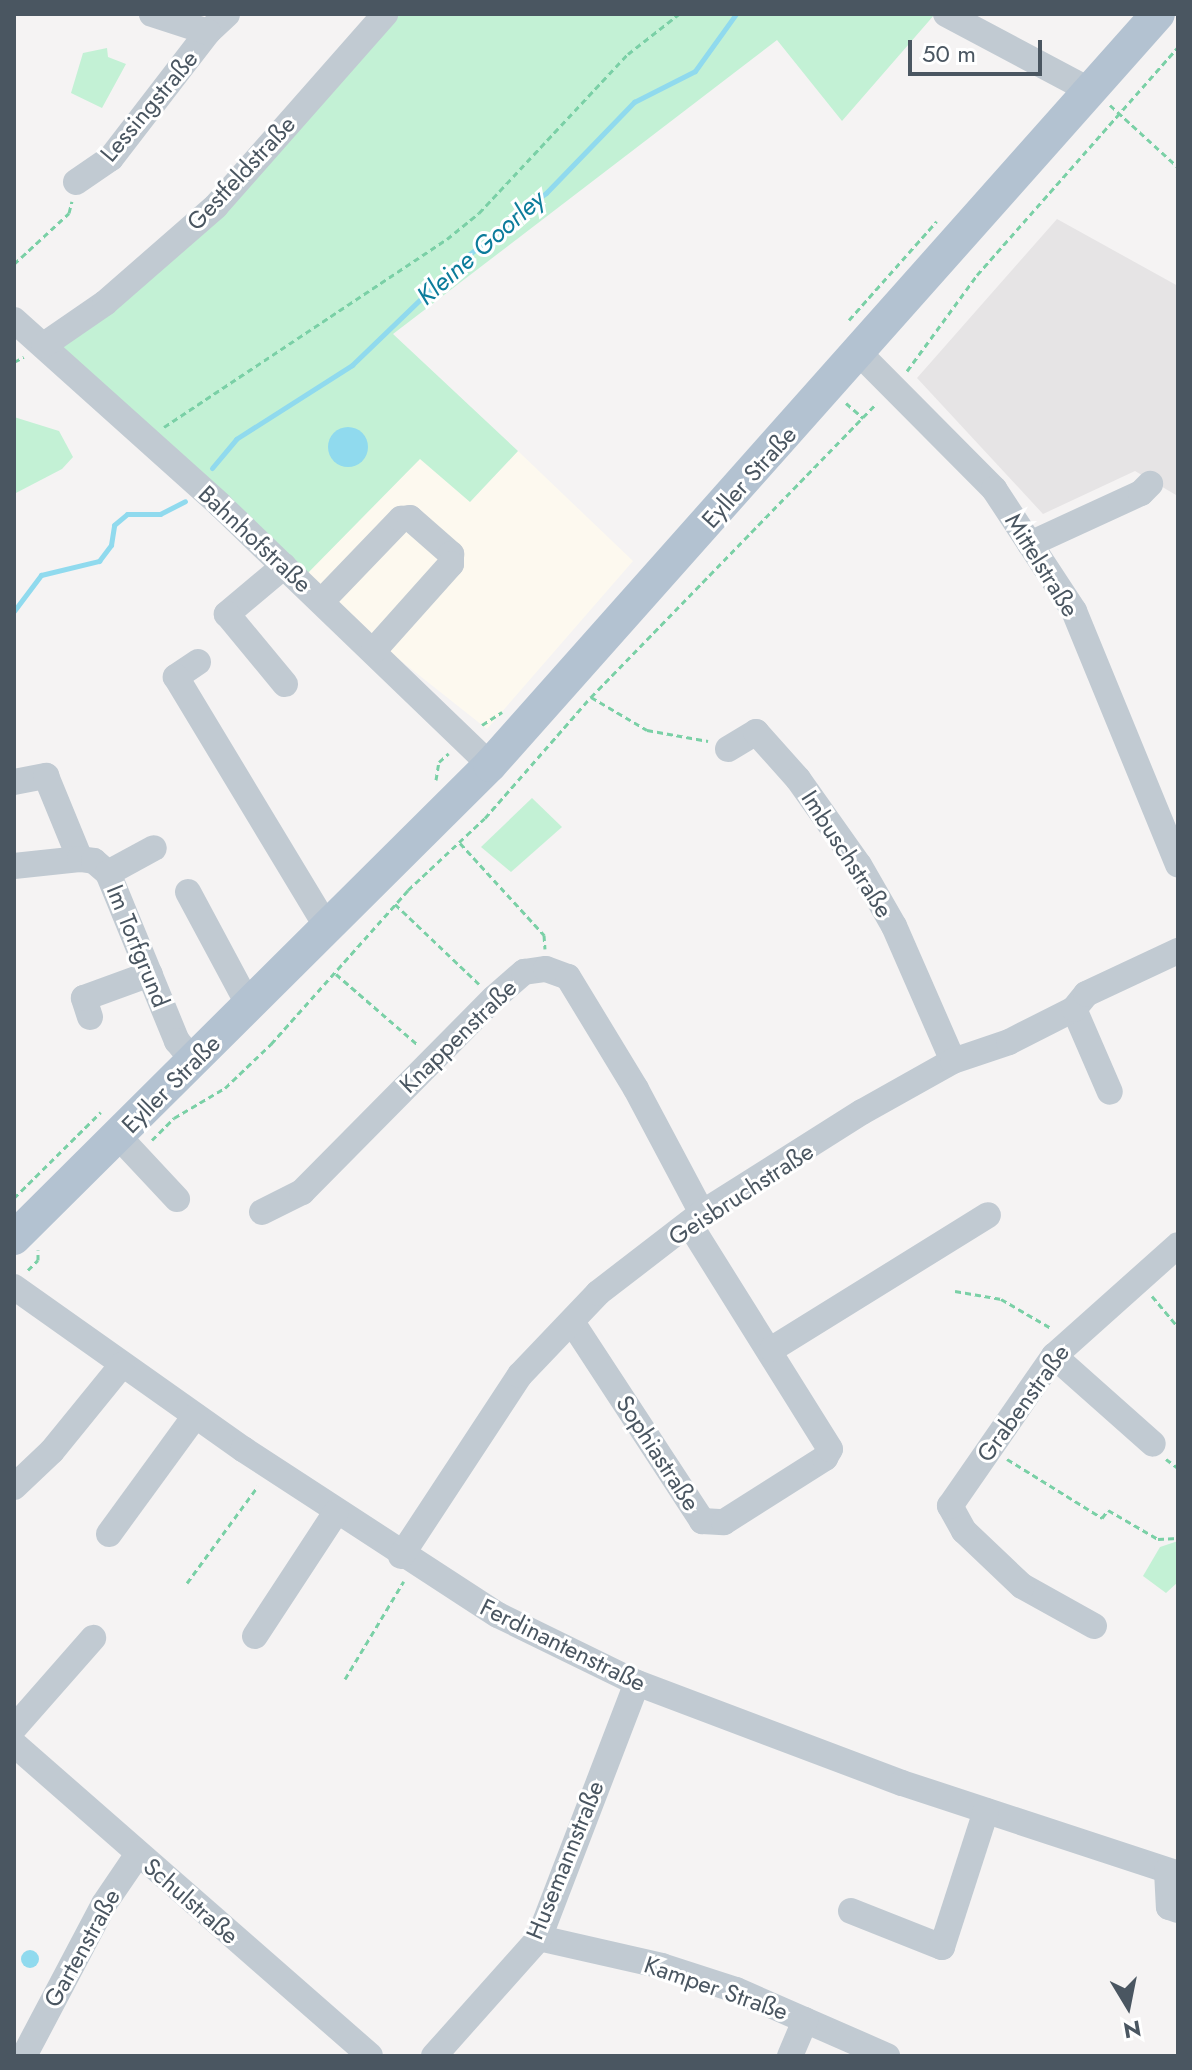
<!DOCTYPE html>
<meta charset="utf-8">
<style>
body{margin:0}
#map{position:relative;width:1192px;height:2070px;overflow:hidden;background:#f5f3f3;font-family:Jost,sans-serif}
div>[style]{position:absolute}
.commercial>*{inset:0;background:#fdf9ef}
.education>*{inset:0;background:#e6e4e5}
.green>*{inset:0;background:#c3f1d5}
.water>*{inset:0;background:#90daee}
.round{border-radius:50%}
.stream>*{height:5px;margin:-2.5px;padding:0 2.5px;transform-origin:2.5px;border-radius:2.5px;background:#90daee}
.path>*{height:3px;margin-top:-1.5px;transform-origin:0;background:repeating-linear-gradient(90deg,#7ad0a6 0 6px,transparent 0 10px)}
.minor>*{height:26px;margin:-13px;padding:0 13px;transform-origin:13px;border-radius:13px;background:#c1cad2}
.major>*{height:34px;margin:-17px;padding:0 17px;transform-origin:17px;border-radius:17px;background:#b3c2d1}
span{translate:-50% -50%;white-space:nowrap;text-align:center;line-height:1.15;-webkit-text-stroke:6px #fff;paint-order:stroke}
.street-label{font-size:24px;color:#4a5661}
.water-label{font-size:26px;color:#0c7c9b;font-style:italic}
.frame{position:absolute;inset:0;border:16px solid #4a5661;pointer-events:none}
.north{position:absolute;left:1088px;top:1966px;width:80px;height:80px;-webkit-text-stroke:6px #fff;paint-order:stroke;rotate:170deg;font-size:22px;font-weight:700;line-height:32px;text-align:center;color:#4a5661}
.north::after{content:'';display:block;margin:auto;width:28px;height:36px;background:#4a5661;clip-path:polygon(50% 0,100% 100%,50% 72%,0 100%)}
.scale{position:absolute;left:908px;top:40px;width:134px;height:36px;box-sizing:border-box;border:4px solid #4a5661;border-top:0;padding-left:10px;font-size:24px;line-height:28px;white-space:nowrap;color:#4a5661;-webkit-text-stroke:6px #fff;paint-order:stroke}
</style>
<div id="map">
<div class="commercial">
<i style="clip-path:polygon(518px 451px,633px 561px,487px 729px,300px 581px,420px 458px,470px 502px)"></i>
</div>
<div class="education">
<i style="clip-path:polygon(1057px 219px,1178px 286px,1176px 495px,1135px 471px,1043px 514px,917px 378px)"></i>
</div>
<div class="green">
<i style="clip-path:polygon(385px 14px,935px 14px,842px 121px,777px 40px,393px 334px,518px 451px,470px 502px,420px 459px,300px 581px,44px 345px,105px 303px)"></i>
<i style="clip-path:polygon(107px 48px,108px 57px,126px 64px,102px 108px,71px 93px,83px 53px)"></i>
<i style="clip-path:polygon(14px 417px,59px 431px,73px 457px,62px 469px,14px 494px)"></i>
<i style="clip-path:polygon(532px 798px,562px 827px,511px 872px,481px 847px)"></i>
<i style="clip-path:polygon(1178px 1541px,1178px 1582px,1166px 1593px,1143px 1576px,1160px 1547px)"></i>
</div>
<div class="water">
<i class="round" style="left:328px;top:427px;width:40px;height:40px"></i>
<i class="round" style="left:21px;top:1950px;width:18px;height:18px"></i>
</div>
<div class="stream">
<i style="left:212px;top:468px;width:38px;rotate:-50deg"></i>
<i style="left:236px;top:439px;width:138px;rotate:-32.5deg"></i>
<i style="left:352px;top:365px;width:144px;rotate:-43.9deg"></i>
<i style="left:456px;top:265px;width:115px;rotate:-38.7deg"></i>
<i style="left:546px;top:193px;width:127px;rotate:-46deg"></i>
<i style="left:634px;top:102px;width:68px;rotate:-26.9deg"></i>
<i style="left:695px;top:71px;width:70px;rotate:-54.3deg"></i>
<i style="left:14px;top:611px;width:45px;rotate:-53.1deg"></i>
<i style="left:41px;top:575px;width:60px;rotate:-13.6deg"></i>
<i style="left:99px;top:561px;width:20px;rotate:-53deg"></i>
<i style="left:111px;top:545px;width:20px;rotate:-81deg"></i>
<i style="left:114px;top:525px;width:17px;rotate:-40deg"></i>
<i style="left:127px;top:514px;width:33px"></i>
<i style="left:160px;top:514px;width:28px;rotate:-27deg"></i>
</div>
<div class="path">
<i style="left:1110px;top:105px;width:92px;rotate:42.4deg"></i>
<i style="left:14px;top:264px;width:75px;rotate:-42.8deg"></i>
<i style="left:69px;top:213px;width:12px;rotate:-76deg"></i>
<i style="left:849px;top:320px;width:132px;rotate:-48.4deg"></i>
<i style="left:14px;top:362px;width:11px;rotate:-27deg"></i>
<i style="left:907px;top:371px;width:119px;rotate:-53.9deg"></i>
<i style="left:977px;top:275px;width:304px;rotate:-48.6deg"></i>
<i style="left:846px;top:403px;width:23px;rotate:41deg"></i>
<i style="left:164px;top:427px;width:340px;rotate:-33.6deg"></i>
<i style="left:447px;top:239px;width:41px;rotate:-39.1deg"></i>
<i style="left:479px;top:213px;width:218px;rotate:-46.9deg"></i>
<i style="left:628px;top:54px;width:65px;rotate:-38.1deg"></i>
<i style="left:591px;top:697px;width:65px;rotate:30.5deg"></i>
<i style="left:647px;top:730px;width:62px;rotate:10.2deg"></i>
<i style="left:482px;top:725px;width:24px;rotate:-33deg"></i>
<i style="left:436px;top:780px;width:18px;rotate:-81deg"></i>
<i style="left:439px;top:762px;width:13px;rotate:-42deg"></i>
<i style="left:460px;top:843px;width:125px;rotate:47.6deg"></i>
<i style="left:544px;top:935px;width:14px;rotate:86deg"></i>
<i style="left:395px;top:904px;width:116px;rotate:43.6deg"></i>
<i style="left:336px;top:974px;width:108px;rotate:40.9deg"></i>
<i style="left:152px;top:1140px;width:31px;rotate:-45deg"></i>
<i style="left:174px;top:1118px;width:59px;rotate:-30.5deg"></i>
<i style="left:225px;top:1088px;width:64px;rotate:-43.7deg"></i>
<i style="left:271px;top:1044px;width:206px;rotate:-48.3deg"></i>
<i style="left:408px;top:890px;width:105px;rotate:-43.1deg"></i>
<i style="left:485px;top:818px;width:161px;rotate:-48.8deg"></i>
<i style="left:591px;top:697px;width:410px;rotate:-45.8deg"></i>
<i style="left:14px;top:1198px;width:122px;rotate:-44.7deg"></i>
<i style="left:28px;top:1270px;width:14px;rotate:-45deg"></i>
<i style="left:38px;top:1260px;width:10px;rotate:-90deg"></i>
<i style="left:955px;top:1291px;width:47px;rotate:9.9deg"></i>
<i style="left:1001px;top:1299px;width:58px;rotate:30.1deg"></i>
<i style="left:1152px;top:1296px;width:40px;rotate:50deg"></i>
<i style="left:1007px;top:1459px;width:112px;rotate:31.8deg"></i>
<i style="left:1102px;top:1518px;width:10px;rotate:-53deg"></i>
<i style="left:1108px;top:1510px;width:58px;rotate:30.1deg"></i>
<i style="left:1158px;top:1539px;width:20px;rotate:-3deg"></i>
<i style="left:1166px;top:1459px;width:15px;rotate:37deg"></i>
<i style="left:187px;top:1583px;width:120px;rotate:-53.8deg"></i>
<i style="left:345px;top:1679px;width:114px;rotate:-59deg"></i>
</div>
<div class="minor">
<i style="left:946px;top:14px;width:164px;rotate:28deg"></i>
<i style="left:208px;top:32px;width:26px;rotate:-43deg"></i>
<i style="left:76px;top:182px;width:42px;rotate:-34.4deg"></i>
<i style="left:111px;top:158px;width:159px;rotate:-52.4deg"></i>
<i style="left:208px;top:32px;width:59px;rotate:-162.2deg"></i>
<i style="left:14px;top:320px;width:277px;rotate:41.9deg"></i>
<i style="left:220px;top:505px;width:375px;rotate:43.9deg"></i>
<i style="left:44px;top:345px;width:74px;rotate:-34.5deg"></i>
<i style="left:105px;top:303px;width:147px;rotate:-41.1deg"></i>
<i style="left:216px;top:206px;width:256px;rotate:-48.6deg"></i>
<i style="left:859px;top:353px;width:192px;rotate:45.2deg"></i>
<i style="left:994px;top:489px;width:146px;rotate:56.7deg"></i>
<i style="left:1074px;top:611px;width:274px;rotate:67.7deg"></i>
<i style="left:1030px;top:544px;width:122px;rotate:-24.7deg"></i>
<i style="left:1141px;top:493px;width:13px;rotate:-45deg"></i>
<i style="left:284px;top:566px;width:75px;rotate:139.9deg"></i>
<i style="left:227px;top:614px;width:91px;rotate:50.4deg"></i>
<i style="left:322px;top:601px;width:114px;rotate:-46.1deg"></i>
<i style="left:401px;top:519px;width:9px;rotate:-6deg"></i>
<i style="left:410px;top:518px;width:55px;rotate:41.3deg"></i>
<i style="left:451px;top:554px;width:10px;rotate:90deg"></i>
<i style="left:451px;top:564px;width:115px;rotate:131.8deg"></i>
<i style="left:198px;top:662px;width:27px;rotate:146deg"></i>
<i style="left:176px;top:677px;width:292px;rotate:58.9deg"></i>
<i style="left:728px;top:749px;width:33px;rotate:-31deg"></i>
<i style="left:756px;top:732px;width:63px;rotate:48.2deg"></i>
<i style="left:798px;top:779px;width:105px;rotate:54.7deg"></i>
<i style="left:859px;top:865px;width:70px;rotate:60.2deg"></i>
<i style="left:894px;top:926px;width:147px;rotate:66.4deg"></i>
<i style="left:14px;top:782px;width:33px;rotate:-11deg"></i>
<i style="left:46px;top:776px;width:90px;rotate:67.7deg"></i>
<i style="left:14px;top:866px;width:66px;rotate:-6.1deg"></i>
<i style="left:80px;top:859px;width:14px;rotate:8deg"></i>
<i style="left:94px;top:861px;width:18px;rotate:41deg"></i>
<i style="left:108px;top:873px;width:182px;rotate:67.7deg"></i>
<i style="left:177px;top:1041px;width:27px;rotate:51deg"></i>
<i style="left:108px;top:873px;width:52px;rotate:-28.5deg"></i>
<i style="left:188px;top:892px;width:129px;rotate:61.8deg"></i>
<i style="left:1074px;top:1009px;width:90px;rotate:66.6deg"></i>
<i style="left:90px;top:1017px;width:20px;rotate:-108deg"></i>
<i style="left:84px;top:998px;width:70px;rotate:-20deg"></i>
<i style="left:119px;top:1137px;width:85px;rotate:46.9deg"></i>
<i style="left:262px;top:1212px;width:45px;rotate:-26.6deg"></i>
<i style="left:302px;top:1192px;width:273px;rotate:-45.3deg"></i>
<i style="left:494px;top:998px;width:40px;rotate:-41deg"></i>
<i style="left:524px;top:972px;width:22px;rotate:-8deg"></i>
<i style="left:546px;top:969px;width:23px;rotate:20deg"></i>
<i style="left:568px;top:977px;width:131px;rotate:58.7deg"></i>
<i style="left:636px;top:1089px;width:140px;rotate:62deg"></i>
<i style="left:14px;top:1287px;width:281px;rotate:35.3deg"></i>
<i style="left:243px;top:1449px;width:304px;rotate:33.1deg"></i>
<i style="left:498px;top:1615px;width:155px;rotate:26.1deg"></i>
<i style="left:637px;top:1683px;width:283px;rotate:20.7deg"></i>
<i style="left:902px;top:1783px;width:291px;rotate:18.2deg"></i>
<i style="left:572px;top:1322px;width:238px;rotate:56.8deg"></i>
<i style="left:702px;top:1521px;width:22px;rotate:3deg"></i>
<i style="left:724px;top:1522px;width:120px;rotate:-32.4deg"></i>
<i style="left:825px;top:1458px;width:10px;rotate:-61deg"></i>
<i style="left:830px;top:1449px;width:266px;rotate:-122deg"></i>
<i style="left:772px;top:1349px;width:254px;rotate:-31.8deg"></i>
<i style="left:1054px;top:1356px;width:132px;rotate:41.6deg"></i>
<i style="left:14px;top:1487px;width:52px;rotate:-43.5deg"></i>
<i style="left:52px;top:1451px;width:111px;rotate:-50.9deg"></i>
<i style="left:109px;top:1534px;width:146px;rotate:-53.9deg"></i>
<i style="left:401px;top:1556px;width:217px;rotate:-56.7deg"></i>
<i style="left:520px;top:1375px;width:113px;rotate:-46.4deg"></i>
<i style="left:598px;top:1293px;width:131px;rotate:-37.6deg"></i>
<i style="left:702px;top:1213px;width:189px;rotate:-32.3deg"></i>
<i style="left:862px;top:1112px;width:104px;rotate:-29.3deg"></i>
<i style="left:953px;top:1061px;width:59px;rotate:-18.7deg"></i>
<i style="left:1009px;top:1042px;width:73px;rotate:-26.9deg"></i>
<i style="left:1074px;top:1009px;width:19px;rotate:-51deg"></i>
<i style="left:1086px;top:994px;width:102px;rotate:-25.1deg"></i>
<i style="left:1094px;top:1626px;width:82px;rotate:-150.9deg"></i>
<i style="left:1022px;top:1586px;width:80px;rotate:-136.5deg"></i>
<i style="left:964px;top:1531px;width:29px;rotate:-119deg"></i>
<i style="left:950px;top:1506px;width:183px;rotate:-55.3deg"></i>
<i style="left:1054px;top:1356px;width:166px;rotate:-41.8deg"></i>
<i style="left:255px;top:1636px;width:148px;rotate:-56.8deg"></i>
<i style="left:14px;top:1728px;width:120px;rotate:-48.7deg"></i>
<i style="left:14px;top:1744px;width:473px;rotate:41.2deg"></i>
<i style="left:1167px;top:1871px;width:36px;rotate:87deg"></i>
<i style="left:1169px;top:1907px;width:9px;rotate:18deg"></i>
<i style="left:851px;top:1911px;width:98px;rotate:21.6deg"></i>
<i style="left:942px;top:1947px;width:143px;rotate:-72.1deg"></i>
<i style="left:539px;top:1938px;width:126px;rotate:12.8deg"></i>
<i style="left:662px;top:1966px;width:78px;rotate:18deg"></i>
<i style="left:736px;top:1990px;width:165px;rotate:23.6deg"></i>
<i style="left:24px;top:2056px;width:172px;rotate:-62.2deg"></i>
<i style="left:104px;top:1904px;width:60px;rotate:-55.8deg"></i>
<i style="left:434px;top:2056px;width:158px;rotate:-48.3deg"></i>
<i style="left:539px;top:1938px;width:273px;rotate:-69deg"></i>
<i style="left:790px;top:2056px;width:39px;rotate:-67deg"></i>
</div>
<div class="major">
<i style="left:14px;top:1238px;width:671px;rotate:-44.82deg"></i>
<i style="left:490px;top:765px;width:1005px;rotate:-48.35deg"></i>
</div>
<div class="street-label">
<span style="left:149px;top:106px;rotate:-50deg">Lessingstraße</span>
<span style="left:241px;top:173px;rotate:-47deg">Gestfeldstraße</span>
<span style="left:749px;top:477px;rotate:-48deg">Eyller Straße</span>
<span style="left:255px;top:539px;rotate:43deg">Bahnhofstraße</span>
<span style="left:1042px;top:565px;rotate:58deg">Mittelstraße</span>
<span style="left:847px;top:854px;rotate:57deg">Imbuschstraße</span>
<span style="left:138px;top:946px;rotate:68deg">Im Torfgrund</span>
<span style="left:458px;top:1036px;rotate:-44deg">Knappenstraße</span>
<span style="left:171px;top:1084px;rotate:-45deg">Eyller Straße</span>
<span style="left:741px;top:1194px;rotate:-33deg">Geisbruchstraße</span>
<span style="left:1023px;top:1403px;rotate:-54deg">Grabenstraße</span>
<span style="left:658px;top:1453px;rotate:57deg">Sophiastraße</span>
<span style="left:563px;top:1645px;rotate:26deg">Ferdinantenstraße</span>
<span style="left:565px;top:1860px;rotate:-68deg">Husemannstraße</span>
<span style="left:191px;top:1901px;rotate:41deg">Schulstraße</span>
<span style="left:82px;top:1948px;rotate:-61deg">Gartenstraße</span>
<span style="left:716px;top:1988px;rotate:19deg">Kamper Straße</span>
</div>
<div class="water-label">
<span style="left:481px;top:248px;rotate:-41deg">Kleine Goorley</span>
</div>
<div class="frame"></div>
<div class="north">N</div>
<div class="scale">50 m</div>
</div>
